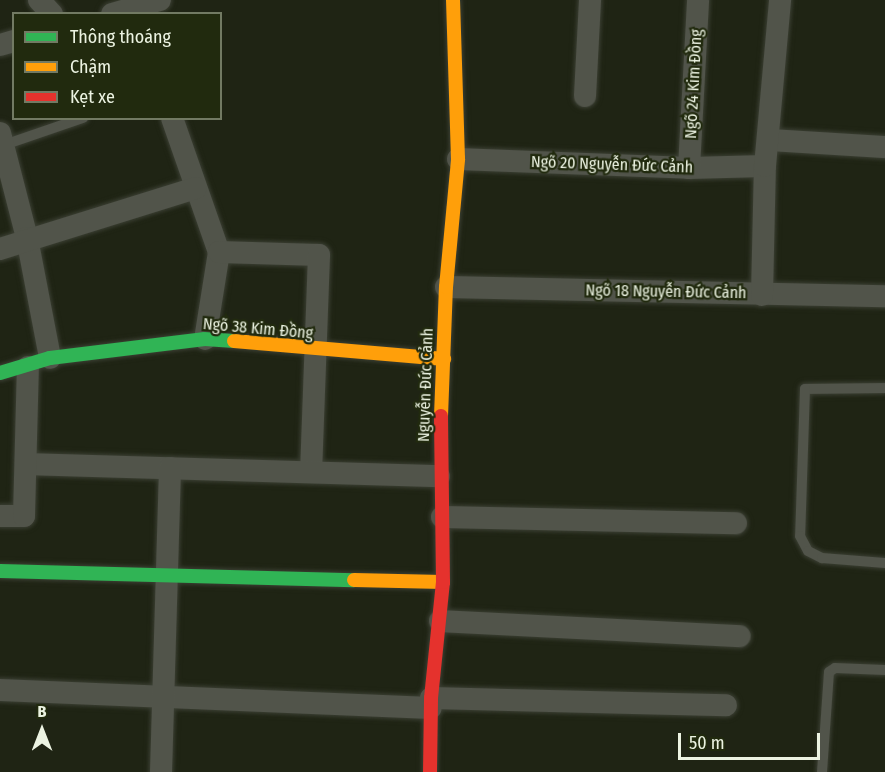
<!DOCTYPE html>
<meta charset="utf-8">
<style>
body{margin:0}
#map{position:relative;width:885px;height:772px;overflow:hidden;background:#1f2414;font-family:"Fira Sans Condensed",sans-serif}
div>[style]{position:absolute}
.roads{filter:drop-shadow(0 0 2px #3b3f33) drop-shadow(0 0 2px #3b3f33)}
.lane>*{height:10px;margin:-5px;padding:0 5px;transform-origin:5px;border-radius:5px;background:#51544a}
.street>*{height:22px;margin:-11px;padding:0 11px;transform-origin:11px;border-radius:11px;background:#51544a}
.fast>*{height:14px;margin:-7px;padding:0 7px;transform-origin:7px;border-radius:7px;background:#30b455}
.slow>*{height:14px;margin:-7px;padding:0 7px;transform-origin:7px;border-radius:7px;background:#ff9f0a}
.jam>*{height:14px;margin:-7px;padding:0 7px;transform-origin:7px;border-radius:7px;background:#e5322d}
span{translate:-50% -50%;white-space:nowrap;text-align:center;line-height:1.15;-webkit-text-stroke:4.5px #212a0e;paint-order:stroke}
.street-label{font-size:16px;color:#ecf3e2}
.legend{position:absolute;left:12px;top:12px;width:210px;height:108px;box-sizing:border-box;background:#212a0e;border:2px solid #727a63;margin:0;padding:8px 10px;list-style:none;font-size:18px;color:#ecf3e2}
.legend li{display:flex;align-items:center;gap:12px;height:30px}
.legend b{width:30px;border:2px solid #727a63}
.north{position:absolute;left:12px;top:700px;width:60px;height:60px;-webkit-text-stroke:4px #212a0e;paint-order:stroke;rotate:0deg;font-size:16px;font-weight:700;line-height:24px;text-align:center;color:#ecf3e2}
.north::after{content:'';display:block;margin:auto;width:21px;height:27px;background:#ecf3e2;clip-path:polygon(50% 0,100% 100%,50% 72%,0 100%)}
.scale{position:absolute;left:678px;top:733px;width:142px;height:27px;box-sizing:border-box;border:3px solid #ecf3e2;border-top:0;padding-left:8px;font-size:18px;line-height:21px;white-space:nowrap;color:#ecf3e2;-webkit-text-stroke:4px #212a0e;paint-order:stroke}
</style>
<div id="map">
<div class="roads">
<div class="lane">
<i style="left:1px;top:146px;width:87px;rotate:-18.9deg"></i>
<i style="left:885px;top:388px;width:80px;rotate:179.3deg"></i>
<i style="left:805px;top:389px;width:147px;rotate:91.9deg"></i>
<i style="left:800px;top:536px;width:17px;rotate:62deg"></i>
<i style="left:808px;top:551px;width:16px;rotate:27deg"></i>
<i style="left:822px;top:558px;width:63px;rotate:4.5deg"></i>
<i style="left:822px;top:772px;width:100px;rotate:-86deg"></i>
<i style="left:829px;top:672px;width:7px;rotate:-34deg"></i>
<i style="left:835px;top:668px;width:50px;rotate:2.3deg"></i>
</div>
<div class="street">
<i style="left:39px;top:0;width:19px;rotate:47deg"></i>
<i style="left:112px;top:14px;width:50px;rotate:-16.3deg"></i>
<i style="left:0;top:45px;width:15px;rotate:-16deg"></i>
<i style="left:585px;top:96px;width:96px;rotate:-87deg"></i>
<i style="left:172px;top:118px;width:142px;rotate:70.7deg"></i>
<i style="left:219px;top:252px;width:88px;rotate:99.1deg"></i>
<i style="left:0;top:133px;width:108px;rotate:75.6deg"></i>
<i style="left:27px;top:238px;width:122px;rotate:79.1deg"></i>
<i style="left:769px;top:140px;width:116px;rotate:3.5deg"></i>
<i style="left:458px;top:159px;width:231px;rotate:2.2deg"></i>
<i style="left:689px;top:168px;width:76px;rotate:-1.5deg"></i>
<i style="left:689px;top:168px;width:168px;rotate:-86.9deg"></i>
<i style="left:0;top:249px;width:205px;rotate:-17.3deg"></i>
<i style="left:219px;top:252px;width:100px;rotate:1.7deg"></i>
<i style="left:319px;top:255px;width:217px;rotate:92.1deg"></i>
<i style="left:446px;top:287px;width:439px;rotate:1.2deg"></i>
<i style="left:762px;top:295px;width:129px;rotate:-88.7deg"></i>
<i style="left:765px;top:166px;width:167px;rotate:-84.8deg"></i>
<i style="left:27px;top:464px;width:412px;rotate:1.7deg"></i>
<i style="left:0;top:516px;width:24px"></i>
<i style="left:24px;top:516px;width:149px;rotate:-88.5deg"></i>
<i style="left:442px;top:517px;width:294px;rotate:1.2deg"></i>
<i style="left:440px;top:621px;width:300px;rotate:2.9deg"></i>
<i style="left:0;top:690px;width:431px;rotate:2.4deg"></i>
<i style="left:431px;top:698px;width:295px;rotate:1.4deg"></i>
<i style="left:161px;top:772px;width:304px;rotate:-88.3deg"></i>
</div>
<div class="fast">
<i style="left:0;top:373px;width:52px;rotate:-16.7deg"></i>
<i style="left:50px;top:358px;width:156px;rotate:-7deg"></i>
<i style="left:205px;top:339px;width:29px;rotate:4deg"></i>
<i style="left:0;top:571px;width:354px;rotate:1.5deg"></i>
</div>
<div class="slow">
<i style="left:234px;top:341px;width:211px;rotate:4.9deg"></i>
<i style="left:441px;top:416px;width:129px;rotate:-87.8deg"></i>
<i style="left:446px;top:287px;width:129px;rotate:-84.6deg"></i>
<i style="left:458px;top:159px;width:159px;rotate:-91.8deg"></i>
<i style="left:354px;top:580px;width:89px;rotate:1.3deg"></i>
</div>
<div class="jam">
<i style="left:430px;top:772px;width:74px;rotate:-89.2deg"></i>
<i style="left:431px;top:698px;width:117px;rotate:-84.1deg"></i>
<i style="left:443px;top:582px;width:166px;rotate:-90.7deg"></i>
</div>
</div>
<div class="street-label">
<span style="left:694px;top:84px;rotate:-87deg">Ngõ 24 Kim Đồng</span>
<span style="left:612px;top:165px;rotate:2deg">Ngõ 20 Nguyễn Đức Cảnh</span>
<span style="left:666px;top:292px;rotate:1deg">Ngõ 18 Nguyễn Đức Cảnh</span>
<span style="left:258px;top:329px;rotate:5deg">Ngõ 38 Kim Đồng</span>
<span style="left:426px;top:385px;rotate:-88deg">Nguyễn Đức Cảnh</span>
</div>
<ul class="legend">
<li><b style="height:8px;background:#30b455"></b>Thông thoáng</li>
<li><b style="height:8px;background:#ff9f0a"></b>Chậm</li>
<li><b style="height:8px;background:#e5322d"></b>Kẹt xe</li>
</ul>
<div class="north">B</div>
<div class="scale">50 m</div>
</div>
